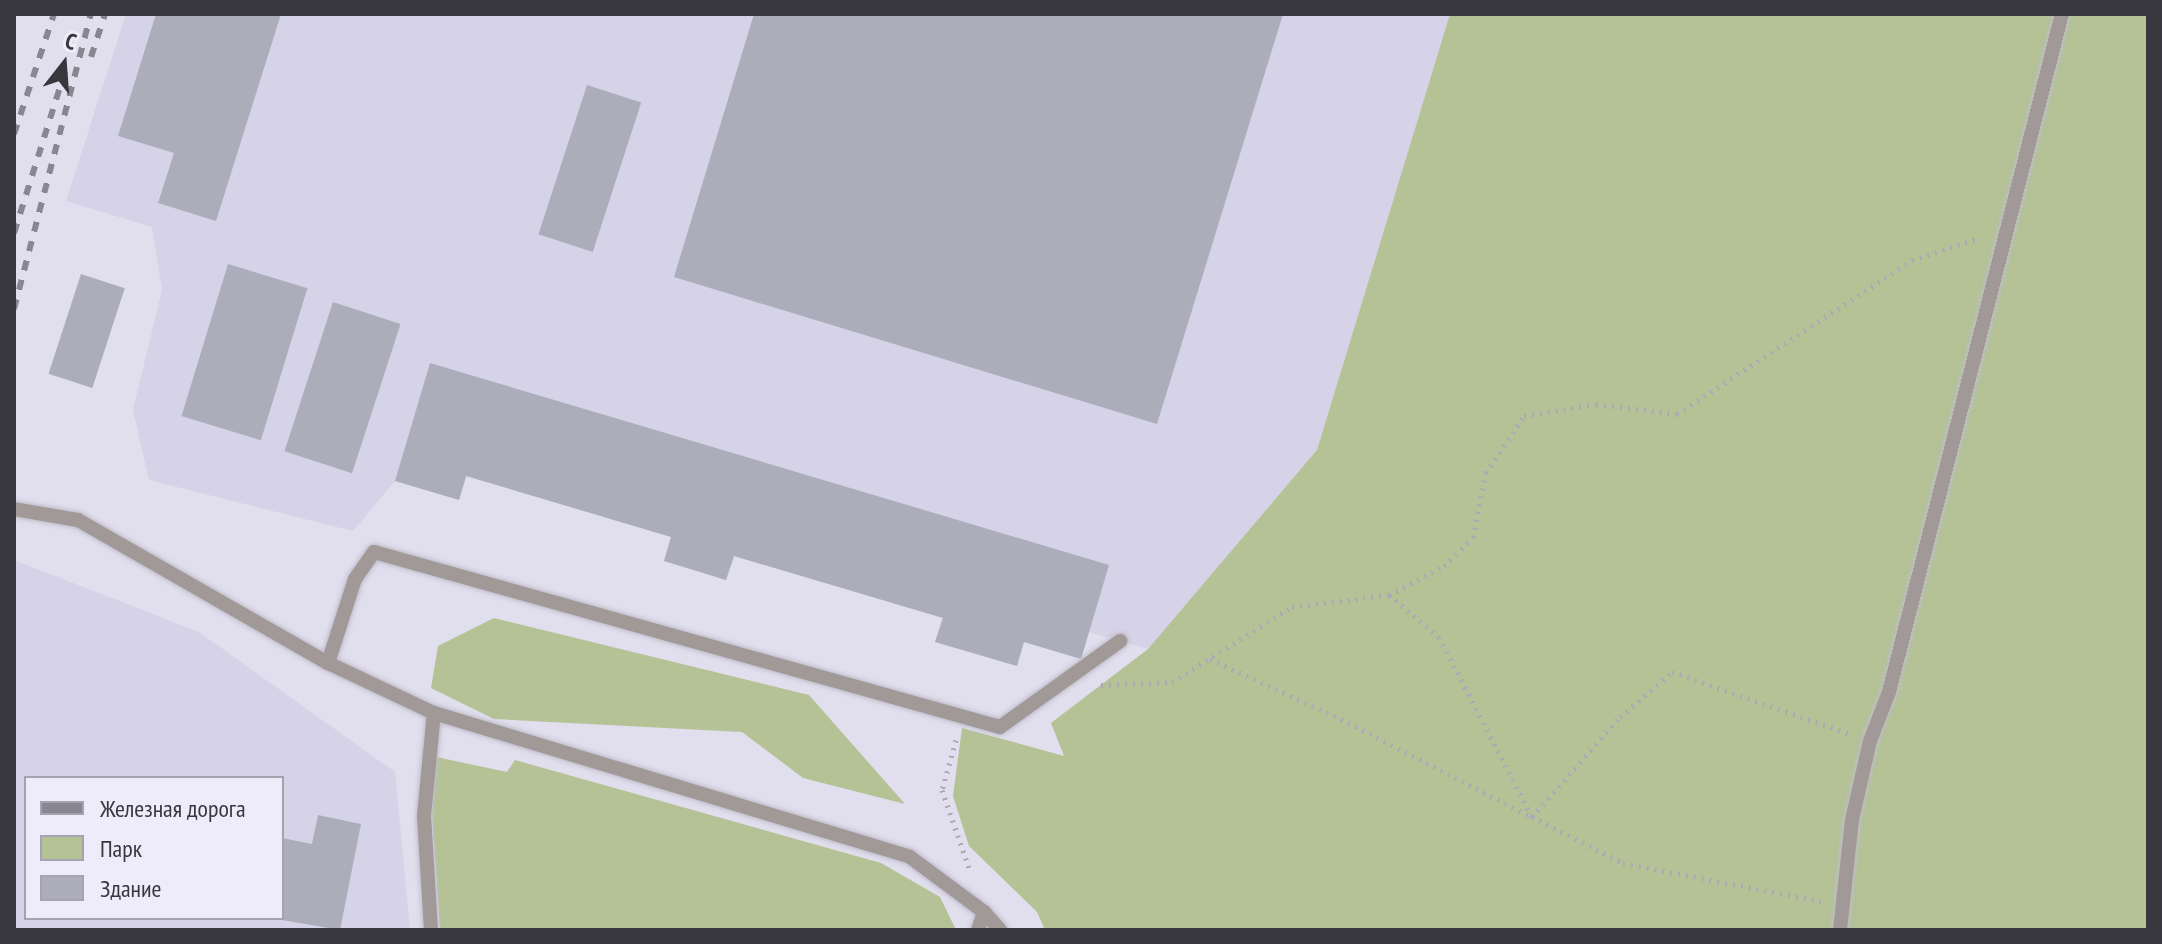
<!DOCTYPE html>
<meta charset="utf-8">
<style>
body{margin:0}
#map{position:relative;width:2162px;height:944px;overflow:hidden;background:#e1deed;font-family:"PT Sans Narrow",sans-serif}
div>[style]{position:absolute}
.built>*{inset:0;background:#d6d2e7}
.green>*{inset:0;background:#b4c295}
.building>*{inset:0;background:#acadbb;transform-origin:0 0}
.path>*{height:5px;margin-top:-2.5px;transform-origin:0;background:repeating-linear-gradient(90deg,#aba9b5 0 2px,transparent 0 8px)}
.roads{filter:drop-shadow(0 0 2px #bfbdca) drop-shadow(0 0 2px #bfbdca)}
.lane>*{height:14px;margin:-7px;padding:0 7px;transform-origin:7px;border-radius:7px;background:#a09998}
.rail>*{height:6px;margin-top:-3px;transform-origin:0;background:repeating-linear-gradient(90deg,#888691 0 10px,transparent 0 20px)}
span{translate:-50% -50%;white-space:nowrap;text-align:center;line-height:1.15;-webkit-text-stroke:8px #eeebfa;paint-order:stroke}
.frame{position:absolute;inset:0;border:16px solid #38373d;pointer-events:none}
.legend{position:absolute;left:24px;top:776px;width:260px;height:144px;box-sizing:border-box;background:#eeebfa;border:2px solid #a5a3ae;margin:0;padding:10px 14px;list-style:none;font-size:24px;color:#38373d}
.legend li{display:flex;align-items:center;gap:16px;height:40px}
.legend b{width:40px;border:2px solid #a5a3ae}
.north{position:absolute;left:24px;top:24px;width:80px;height:80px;-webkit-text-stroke:6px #eeebfa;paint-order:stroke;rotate:17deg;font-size:22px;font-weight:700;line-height:32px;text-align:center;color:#38373d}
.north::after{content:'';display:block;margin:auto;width:28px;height:36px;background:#38373d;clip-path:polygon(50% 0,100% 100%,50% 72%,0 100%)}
</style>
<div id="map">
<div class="built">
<i style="clip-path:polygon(126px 14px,1450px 14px,1317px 450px,1148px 649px,1089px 632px,1081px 659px,1024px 642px,1017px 666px,935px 642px,942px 618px,734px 556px,726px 580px,664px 561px,671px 537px,467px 476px,459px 500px,395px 481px,353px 531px,149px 480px,133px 410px,162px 290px,152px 227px,66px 201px)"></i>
<i style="clip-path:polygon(evenodd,14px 560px,199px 632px,395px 772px,410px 930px,14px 930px,14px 560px,26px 778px,282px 778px,282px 918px,26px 918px,26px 778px)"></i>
</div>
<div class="green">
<i style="clip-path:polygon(1450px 14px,2148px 14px,2148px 930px,1045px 930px,1037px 912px,969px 846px,953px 796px,962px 728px,1064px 756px,1051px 723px,1148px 649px,1317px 450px)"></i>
<i style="clip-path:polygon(494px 618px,809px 695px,905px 804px,803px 778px,742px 732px,494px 719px,431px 688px,438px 646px)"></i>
<i style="clip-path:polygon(436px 757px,507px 772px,515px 760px,881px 863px,940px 897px,956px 930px,440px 930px,432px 815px)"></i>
</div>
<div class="building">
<i style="clip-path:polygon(156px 14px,281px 14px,216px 221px,158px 203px,174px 153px,118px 136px)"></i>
<i style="clip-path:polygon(754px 14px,1283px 14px,1157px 424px,674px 277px)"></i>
<i style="left:587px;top:85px;width:57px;height:157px;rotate:18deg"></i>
<i style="left:228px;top:264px;width:83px;height:159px;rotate:17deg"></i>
<i style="left:81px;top:274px;width:46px;height:105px;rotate:18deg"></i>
<i style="left:333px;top:302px;width:71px;height:157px;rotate:18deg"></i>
<i style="clip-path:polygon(430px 363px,1109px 565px,1081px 659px,1024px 642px,1017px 666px,935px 642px,943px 618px,734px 556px,726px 580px,664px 561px,671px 537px,466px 476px,459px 500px,395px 481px)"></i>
<i style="clip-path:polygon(318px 815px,361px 824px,340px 930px,282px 920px,282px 838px,312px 844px)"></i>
</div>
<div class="path">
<i style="left:1389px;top:595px;width:62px;rotate:-27.8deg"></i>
<i style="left:1444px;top:566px;width:41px;rotate:-45deg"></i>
<i style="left:1473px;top:537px;width:65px;rotate:-78.5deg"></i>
<i style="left:1486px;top:473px;width:69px;rotate:-56.3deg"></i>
<i style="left:1524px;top:416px;width:73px;rotate:-9.5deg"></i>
<i style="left:1596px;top:404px;width:82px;rotate:7deg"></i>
<i style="left:1677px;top:414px;width:281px;rotate:-33.2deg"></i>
<i style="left:1912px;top:260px;width:71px;rotate:-18.2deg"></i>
<i style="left:1210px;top:659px;width:144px;rotate:24.6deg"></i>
<i style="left:1341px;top:719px;width:215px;rotate:27.2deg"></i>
<i style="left:1532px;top:817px;width:133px;rotate:-48.7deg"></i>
<i style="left:1620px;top:717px;width:69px;rotate:-40.9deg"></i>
<i style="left:1672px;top:672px;width:188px;rotate:19.2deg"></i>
<i style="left:1101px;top:685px;width:71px;rotate:-2.4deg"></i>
<i style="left:1172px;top:682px;width:142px;rotate:-32deg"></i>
<i style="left:1292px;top:607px;width:98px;rotate:-7.1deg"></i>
<i style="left:1389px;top:595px;width:65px;rotate:40deg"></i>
<i style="left:1439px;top:637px;width:203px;rotate:62.7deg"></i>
<i style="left:1532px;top:817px;width:102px;rotate:26.8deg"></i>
<i style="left:1623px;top:863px;width:202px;rotate:10.9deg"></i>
<i style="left:956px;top:740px;width:52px;rotate:105.6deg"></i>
<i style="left:942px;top:790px;width:83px;rotate:70.9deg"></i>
</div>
<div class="roads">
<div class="lane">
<i style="left:14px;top:509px;width:65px;rotate:9.8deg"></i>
<i style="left:78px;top:520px;width:288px;rotate:29.8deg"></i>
<i style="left:328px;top:663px;width:117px;rotate:25.3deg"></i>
<i style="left:434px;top:713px;width:497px;rotate:16.8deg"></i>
<i style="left:910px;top:857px;width:92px;rotate:36.6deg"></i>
<i style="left:984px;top:912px;width:19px;rotate:108deg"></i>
<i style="left:328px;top:663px;width:88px;rotate:-72.2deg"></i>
<i style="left:355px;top:579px;width:33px;rotate:-55deg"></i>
<i style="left:374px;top:552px;width:650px;rotate:15.62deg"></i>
<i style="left:1000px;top:727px;width:148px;rotate:-35.6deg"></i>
<i style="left:984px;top:912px;width:24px;rotate:48deg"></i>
<i style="left:431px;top:930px;width:114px;rotate:-93.5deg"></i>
<i style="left:424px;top:816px;width:103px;rotate:-84.5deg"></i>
<i style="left:1840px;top:930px;width:111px;rotate:-83.8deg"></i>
<i style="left:1852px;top:820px;width:81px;rotate:-77.2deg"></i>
<i style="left:1870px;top:741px;width:53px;rotate:-68.8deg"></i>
<i style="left:1889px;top:692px;width:700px;rotate:-75.69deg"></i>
</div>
</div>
<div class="rail">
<i style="left:91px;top:57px;width:45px;rotate:-72deg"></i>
<i style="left:14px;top:134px;width:126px;rotate:-71.6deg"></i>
<i style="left:14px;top:233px;width:176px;rotate:-72.5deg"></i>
<i style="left:14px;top:309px;width:305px;rotate:-75.4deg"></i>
</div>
<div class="frame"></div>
<ul class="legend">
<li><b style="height:10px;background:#888691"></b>Железная дорога</li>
<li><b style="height:22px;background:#b4c295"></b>Парк</li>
<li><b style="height:22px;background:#acadbb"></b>Здание</li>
</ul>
<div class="north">С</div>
</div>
